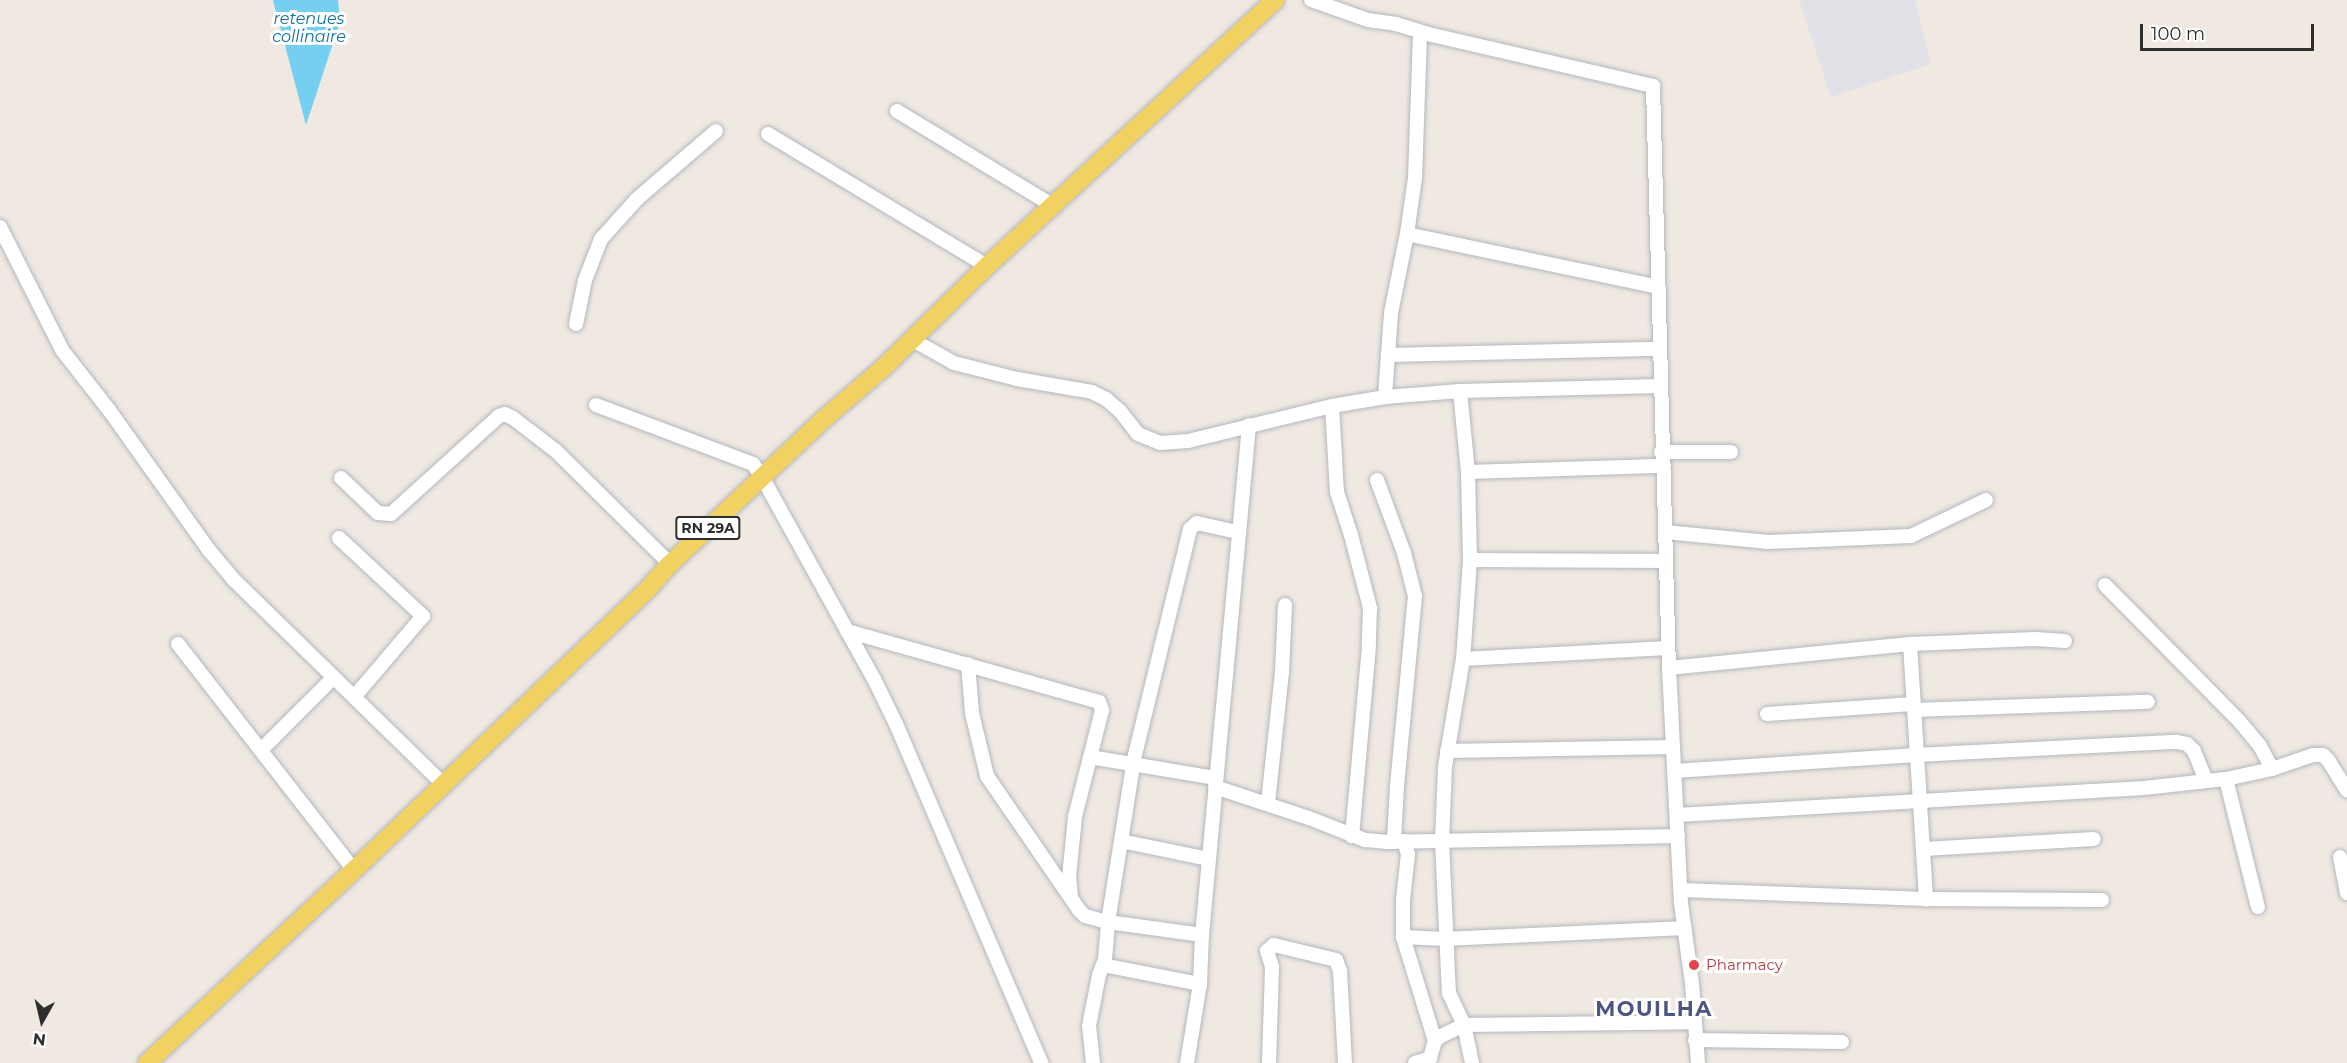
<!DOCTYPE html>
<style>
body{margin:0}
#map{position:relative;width:2347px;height:1063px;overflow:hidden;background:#efe9e1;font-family:Montserrat,sans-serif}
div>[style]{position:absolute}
.industrial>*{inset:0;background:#e3e1e8}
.water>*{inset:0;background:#75cff0}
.roads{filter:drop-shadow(0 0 2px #b4b7c1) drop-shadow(0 0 2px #b4b7c1)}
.minor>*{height:14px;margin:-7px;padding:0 7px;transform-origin:7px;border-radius:7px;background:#fff}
.major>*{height:18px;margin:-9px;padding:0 9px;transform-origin:9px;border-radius:9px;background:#f2d163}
.dots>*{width:16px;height:16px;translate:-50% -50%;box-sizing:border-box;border:3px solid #fff;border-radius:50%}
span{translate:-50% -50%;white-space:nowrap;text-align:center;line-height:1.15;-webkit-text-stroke:6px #fff;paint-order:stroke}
.shield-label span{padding:2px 4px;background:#fff;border:2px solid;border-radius:4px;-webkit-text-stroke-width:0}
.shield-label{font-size:14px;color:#2e2e2e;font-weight:700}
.health-label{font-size:15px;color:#be3a42}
.left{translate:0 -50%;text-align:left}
.water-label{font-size:16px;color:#0d6fa3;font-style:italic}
.district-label{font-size:21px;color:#4d5680;font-weight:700;letter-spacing:1.5px}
.north{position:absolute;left:12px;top:991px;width:60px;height:60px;-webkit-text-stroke:4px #fff;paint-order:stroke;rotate:188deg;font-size:16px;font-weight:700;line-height:24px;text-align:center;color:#2e2e2e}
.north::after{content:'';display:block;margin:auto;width:21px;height:27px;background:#2e2e2e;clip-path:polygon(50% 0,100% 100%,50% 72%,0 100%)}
.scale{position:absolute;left:2140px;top:24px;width:174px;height:27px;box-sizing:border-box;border:3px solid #2e2e2e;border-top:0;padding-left:8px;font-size:18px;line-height:21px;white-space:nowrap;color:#2e2e2e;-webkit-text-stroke:4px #fff;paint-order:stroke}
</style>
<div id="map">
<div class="industrial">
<i style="clip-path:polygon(1799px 0,1915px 0,1931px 64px,1831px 97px)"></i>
</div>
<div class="water">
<i style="clip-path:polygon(273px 0,338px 0,340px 22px,306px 125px)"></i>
</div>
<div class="roads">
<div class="minor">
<i style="left:1311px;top:0;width:60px;rotate:19.3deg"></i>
<i style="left:1368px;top:20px;width:28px;rotate:8deg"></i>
<i style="left:1396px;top:24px;width:38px;rotate:17deg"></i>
<i style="left:1432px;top:35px;width:227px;rotate:13deg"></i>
<i style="left:1653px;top:86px;width:582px;rotate:88.43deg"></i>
<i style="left:1669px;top:668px;width:235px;rotate:87.1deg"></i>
<i style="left:1681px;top:903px;width:81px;rotate:82.2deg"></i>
<i style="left:1692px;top:983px;width:80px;rotate:85.7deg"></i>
<i style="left:897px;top:111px;width:183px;rotate:31.3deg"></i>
<i style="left:768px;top:134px;width:256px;rotate:31.1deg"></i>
<i style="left:0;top:227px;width:138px;rotate:63.2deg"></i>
<i style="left:62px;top:350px;width:76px;rotate:51.9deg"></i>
<i style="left:109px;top:410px;width:171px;rotate:54.5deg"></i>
<i style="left:208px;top:549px;width:38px;rotate:50deg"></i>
<i style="left:232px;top:578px;width:295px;rotate:44.3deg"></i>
<i style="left:1407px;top:234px;width:257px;rotate:11.9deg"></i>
<i style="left:576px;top:324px;width:45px;rotate:-78.4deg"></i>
<i style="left:585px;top:280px;width:44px;rotate:-68.7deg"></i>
<i style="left:601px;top:239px;width:54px;rotate:-48deg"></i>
<i style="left:637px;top:199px;width:104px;rotate:-40.7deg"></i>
<i style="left:911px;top:339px;width:49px;rotate:29.2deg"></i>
<i style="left:954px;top:363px;width:65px;rotate:14.3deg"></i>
<i style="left:1017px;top:379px;width:76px;rotate:9.8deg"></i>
<i style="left:1092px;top:392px;width:16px;rotate:27deg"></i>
<i style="left:1106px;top:399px;width:18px;rotate:41deg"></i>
<i style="left:1120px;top:411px;width:29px;rotate:52deg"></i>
<i style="left:1138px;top:434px;width:24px;rotate:22deg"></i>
<i style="left:1160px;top:443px;width:28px;rotate:-4deg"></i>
<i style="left:1188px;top:441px;width:148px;rotate:-13.7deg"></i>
<i style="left:1332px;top:406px;width:54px;rotate:-9.6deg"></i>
<i style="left:1385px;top:397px;width:75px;rotate:-4.6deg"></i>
<i style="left:1460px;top:391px;width:200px;rotate:-1.4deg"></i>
<i style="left:1388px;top:355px;width:271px;rotate:-1.3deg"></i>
<i style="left:1460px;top:391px;width:81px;rotate:84.4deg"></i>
<i style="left:1468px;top:472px;width:88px;rotate:88.7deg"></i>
<i style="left:1470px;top:560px;width:99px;rotate:94deg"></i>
<i style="left:1463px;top:659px;width:109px;rotate:99.5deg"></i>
<i style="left:1445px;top:767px;width:74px;rotate:92.3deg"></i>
<i style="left:1442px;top:841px;width:152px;rotate:87.4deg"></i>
<i style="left:1449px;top:993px;width:35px;rotate:65deg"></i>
<i style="left:1464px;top:1025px;width:39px;rotate:78deg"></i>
<i style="left:1385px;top:397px;width:84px;rotate:-85.9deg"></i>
<i style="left:1391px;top:313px;width:81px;rotate:-78.6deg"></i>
<i style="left:1407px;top:234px;width:57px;rotate:-81.9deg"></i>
<i style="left:1415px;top:178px;width:146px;rotate:-88deg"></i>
<i style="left:596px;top:405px;width:168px;rotate:20.6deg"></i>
<i style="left:753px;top:464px;width:16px;rotate:55deg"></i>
<i style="left:762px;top:477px;width:231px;rotate:61deg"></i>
<i style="left:874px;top:679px;width:50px;rotate:63.9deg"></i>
<i style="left:896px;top:724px;width:369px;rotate:66.8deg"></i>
<i style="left:1332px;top:406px;width:86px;rotate:86.7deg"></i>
<i style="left:1337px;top:492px;width:45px;rotate:72deg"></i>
<i style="left:1351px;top:535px;width:75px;rotate:75.4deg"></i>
<i style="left:1370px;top:608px;width:38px;rotate:92deg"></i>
<i style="left:1369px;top:646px;width:191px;rotate:95.1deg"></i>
<i style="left:1661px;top:452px;width:70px"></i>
<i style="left:1468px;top:472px;width:196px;rotate:-1.8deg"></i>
<i style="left:341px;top:478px;width:51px;rotate:43.4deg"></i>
<i style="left:378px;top:513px;width:13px;rotate:4deg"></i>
<i style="left:391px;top:514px;width:146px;rotate:-42.2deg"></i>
<i style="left:499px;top:416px;width:6px;rotate:-18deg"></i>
<i style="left:505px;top:414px;width:9px;rotate:27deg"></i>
<i style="left:513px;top:418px;width:54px;rotate:37.5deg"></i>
<i style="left:556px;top:451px;width:161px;rotate:44.7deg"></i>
<i style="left:1377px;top:480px;width:78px;rotate:69.7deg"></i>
<i style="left:1404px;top:553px;width:44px;rotate:75.7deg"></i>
<i style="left:1415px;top:596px;width:191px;rotate:95.4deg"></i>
<i style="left:1397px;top:786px;width:56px;rotate:93.1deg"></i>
<i style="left:1665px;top:532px;width:104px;rotate:5.5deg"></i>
<i style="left:1769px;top:542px;width:142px;rotate:-2.4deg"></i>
<i style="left:1911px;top:536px;width:83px;rotate:-25.6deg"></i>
<i style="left:339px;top:538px;width:115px;rotate:42.9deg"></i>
<i style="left:423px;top:616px;width:106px;rotate:130.4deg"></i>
<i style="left:1470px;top:560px;width:195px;rotate:0.3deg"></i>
<i style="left:2105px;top:585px;width:192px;rotate:45.4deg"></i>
<i style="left:2240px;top:722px;width:31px;rotate:50deg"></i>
<i style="left:2260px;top:746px;width:26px;rotate:62deg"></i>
<i style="left:847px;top:631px;width:262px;rotate:15.7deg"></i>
<i style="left:1099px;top:702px;width:9px;rotate:69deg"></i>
<i style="left:1102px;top:710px;width:110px;rotate:104.2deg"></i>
<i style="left:1075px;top:817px;width:60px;rotate:95.7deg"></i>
<i style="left:1069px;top:877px;width:20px;rotate:84deg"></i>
<i style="left:178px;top:644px;width:286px;rotate:52.1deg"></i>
<i style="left:1910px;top:644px;width:256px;rotate:86.4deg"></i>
<i style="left:1463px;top:659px;width:205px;rotate:-3.1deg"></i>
<i style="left:968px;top:664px;width:49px;rotate:85.3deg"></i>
<i style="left:972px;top:713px;width:65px;rotate:76.6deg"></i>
<i style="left:987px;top:776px;width:163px;rotate:55.5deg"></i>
<i style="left:1079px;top:910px;width:8px;rotate:45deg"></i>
<i style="left:1085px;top:916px;width:24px;rotate:15deg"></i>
<i style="left:1108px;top:922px;width:95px;rotate:7.9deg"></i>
<i style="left:1669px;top:668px;width:242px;rotate:-5.7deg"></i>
<i style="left:1910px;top:644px;width:125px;rotate:-2.3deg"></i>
<i style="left:2035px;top:639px;width:30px;rotate:4deg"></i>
<i style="left:1914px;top:710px;width:234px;rotate:-2deg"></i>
<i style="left:1767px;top:714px;width:146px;rotate:-3.9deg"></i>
<i style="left:261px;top:750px;width:103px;rotate:-45deg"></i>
<i style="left:1447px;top:751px;width:226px;rotate:-1deg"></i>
<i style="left:1090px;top:757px;width:128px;rotate:9.5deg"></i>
<i style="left:1674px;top:771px;width:243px;rotate:-3.8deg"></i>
<i style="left:1916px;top:755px;width:261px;rotate:-2.9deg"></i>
<i style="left:2177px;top:742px;width:10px;rotate:11deg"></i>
<i style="left:2187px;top:744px;width:10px;rotate:45deg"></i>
<i style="left:2194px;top:751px;width:31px;rotate:68deg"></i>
<i style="left:2226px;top:779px;width:132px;rotate:76deg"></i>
<i style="left:1215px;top:787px;width:99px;rotate:18.3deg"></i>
<i style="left:1309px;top:818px;width:60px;rotate:21.4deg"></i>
<i style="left:1365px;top:840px;width:21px;rotate:5deg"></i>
<i style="left:1386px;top:842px;width:292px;rotate:-1.2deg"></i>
<i style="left:1268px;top:803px;width:132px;rotate:-83.9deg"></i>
<i style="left:1282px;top:672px;width:67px;rotate:-87.4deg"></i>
<i style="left:1677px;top:815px;width:468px;rotate:-3.3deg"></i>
<i style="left:2144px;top:788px;width:82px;rotate:-6.3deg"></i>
<i style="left:2226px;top:779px;width:47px;rotate:-12.3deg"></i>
<i style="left:2272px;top:769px;width:43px;rotate:-18.9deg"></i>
<i style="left:2313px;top:755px;width:10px"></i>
<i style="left:2323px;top:755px;width:7px;rotate:45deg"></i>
<i style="left:2328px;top:760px;width:36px;rotate:58deg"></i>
<i style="left:1121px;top:841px;width:90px;rotate:11.6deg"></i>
<i style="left:1404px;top:841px;width:14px;rotate:73deg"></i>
<i style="left:1408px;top:854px;width:46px;rotate:96.2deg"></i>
<i style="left:1403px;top:900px;width:37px;rotate:90deg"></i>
<i style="left:1403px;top:937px;width:42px;rotate:2.7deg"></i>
<i style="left:1445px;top:939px;width:240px;rotate:-2.6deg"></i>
<i style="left:1924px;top:849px;width:170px;rotate:-3.4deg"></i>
<i style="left:2340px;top:857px;width:37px;rotate:79deg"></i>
<i style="left:1681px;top:890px;width:245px;rotate:2.1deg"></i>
<i style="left:1926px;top:899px;width:176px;rotate:0.3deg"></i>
<i style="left:1403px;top:937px;width:109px;rotate:72.9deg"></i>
<i style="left:1103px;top:965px;width:99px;rotate:11.1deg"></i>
<i style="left:1695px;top:1040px;width:147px;rotate:0.8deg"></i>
<i style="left:1093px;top:1063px;width:37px;rotate:-96deg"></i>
<i style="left:1089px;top:1026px;width:52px;rotate:-78.9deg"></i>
<i style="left:1099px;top:975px;width:17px;rotate:-69deg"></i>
<i style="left:1105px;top:959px;width:37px;rotate:-85deg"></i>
<i style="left:1108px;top:922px;width:165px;rotate:-80.9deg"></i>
<i style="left:1134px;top:759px;width:237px;rotate:-76.3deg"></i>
<i style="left:1190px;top:529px;width:9px;rotate:-41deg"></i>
<i style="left:1197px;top:523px;width:41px;rotate:12.7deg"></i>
<i style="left:1187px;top:1063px;width:80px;rotate:-80.7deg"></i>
<i style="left:1200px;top:984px;width:49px;rotate:-87.7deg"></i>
<i style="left:1202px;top:935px;width:512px;rotate:-84.73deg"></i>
<i style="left:1269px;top:1063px;width:96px;rotate:-88.2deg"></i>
<i style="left:1272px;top:967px;width:17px;rotate:-107deg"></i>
<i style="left:1267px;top:951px;width:9px;rotate:-41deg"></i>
<i style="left:1274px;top:945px;width:64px;rotate:13.6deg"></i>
<i style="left:1336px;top:960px;width:12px;rotate:70deg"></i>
<i style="left:1340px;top:971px;width:92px;rotate:86.9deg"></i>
<i style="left:1415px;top:1063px;width:16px;rotate:-18deg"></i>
<i style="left:1430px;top:1058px;width:18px;rotate:-74deg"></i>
<i style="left:1435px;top:1041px;width:6px;rotate:-45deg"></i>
<i style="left:1439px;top:1037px;width:28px;rotate:-26deg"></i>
<i style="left:1464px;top:1025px;width:230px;rotate:-0.7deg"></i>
</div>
<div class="major">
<i style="left:147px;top:1063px;width:283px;rotate:-43deg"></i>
<i style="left:354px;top:870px;width:407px;rotate:-43.7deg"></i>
<i style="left:648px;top:589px;width:33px;rotate:-49deg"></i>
<i style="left:670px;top:564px;width:213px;rotate:-43.3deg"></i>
<i style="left:825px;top:418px;width:77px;rotate:-40.8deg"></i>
<i style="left:883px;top:368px;width:146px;rotate:-44.4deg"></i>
<i style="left:987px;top:266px;width:392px;rotate:-42.7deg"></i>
</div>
</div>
<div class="dots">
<i style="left:1694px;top:965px;background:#e0444e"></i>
</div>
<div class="shield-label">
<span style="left:708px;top:528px">RN 29A</span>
</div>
<div class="health-label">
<span class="left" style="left:1706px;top:965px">Pharmacy</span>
</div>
<div class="water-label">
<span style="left:309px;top:28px">retenues<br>collinaire</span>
</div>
<div class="district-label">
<span style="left:1654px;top:1009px">MOUILHA</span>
</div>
<div class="north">N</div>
<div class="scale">100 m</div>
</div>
